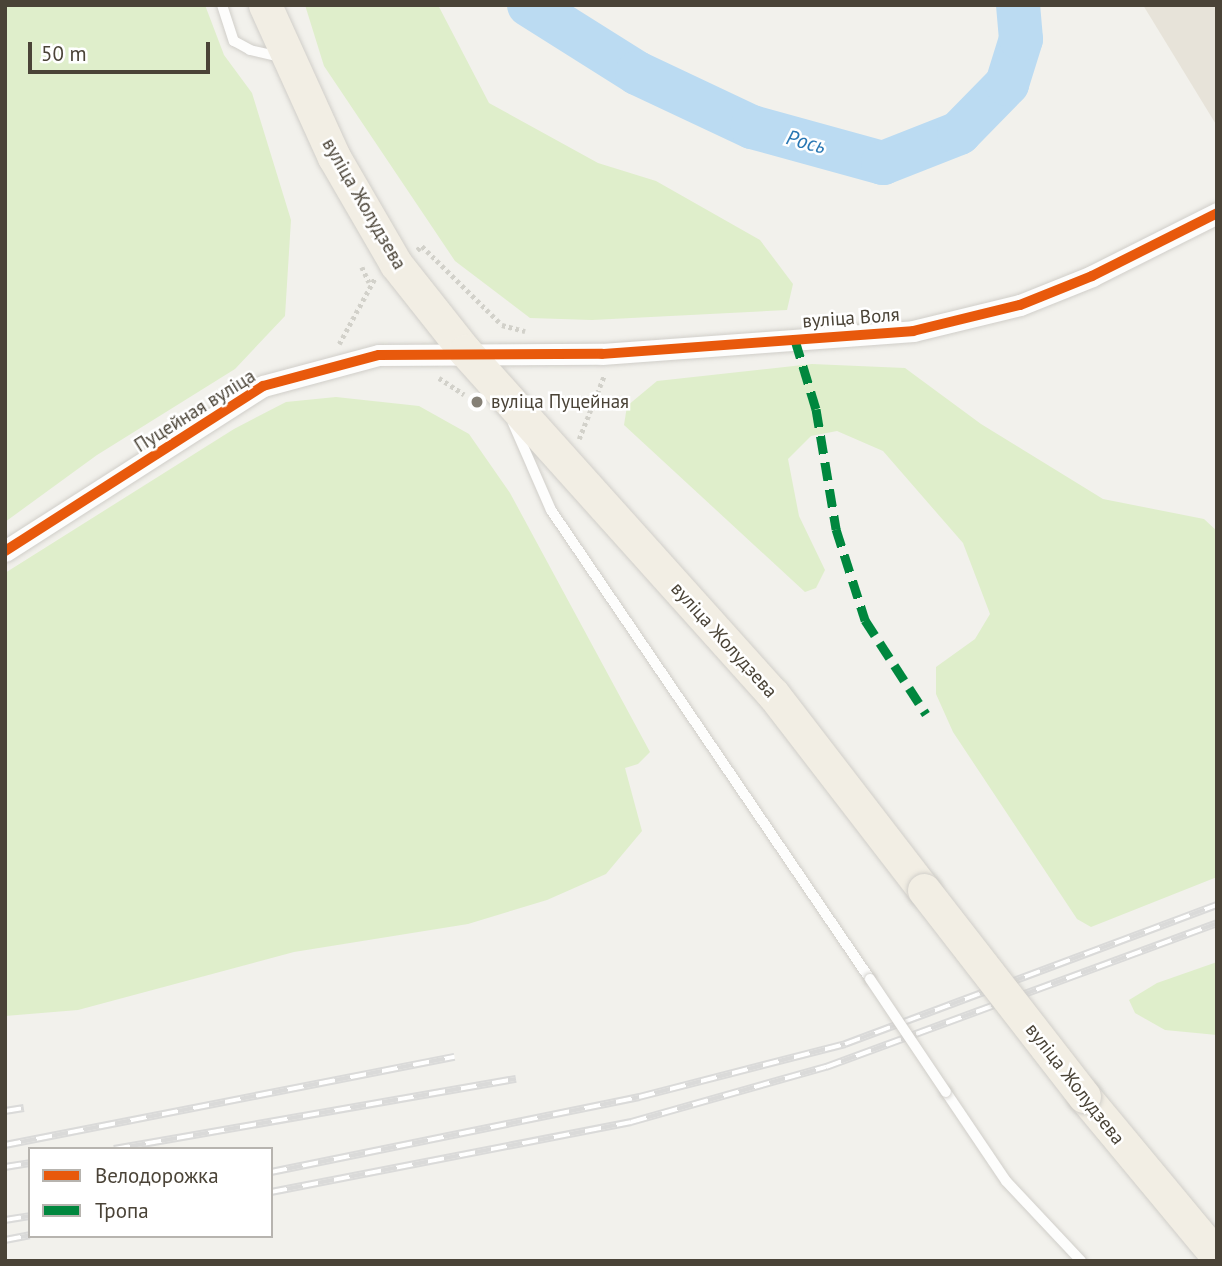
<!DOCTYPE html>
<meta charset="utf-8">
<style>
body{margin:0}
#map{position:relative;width:1222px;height:1266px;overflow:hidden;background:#f2f1ec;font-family:"PT Sans",sans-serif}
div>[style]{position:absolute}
.residential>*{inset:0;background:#e7e3d9}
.green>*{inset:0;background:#dfeecb}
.river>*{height:44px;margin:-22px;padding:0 22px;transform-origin:22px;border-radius:22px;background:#bbdbf2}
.path>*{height:4.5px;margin-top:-2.25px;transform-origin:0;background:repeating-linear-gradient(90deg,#d2d1ca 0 3.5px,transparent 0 7px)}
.roads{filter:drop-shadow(0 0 2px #d0cec9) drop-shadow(0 0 2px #d0cec9)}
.lane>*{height:10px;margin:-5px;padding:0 5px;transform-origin:5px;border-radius:5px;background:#fdfdfc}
.street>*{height:21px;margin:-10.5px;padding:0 10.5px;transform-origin:10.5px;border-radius:10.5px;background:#fdfdfc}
.primary>*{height:33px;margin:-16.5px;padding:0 16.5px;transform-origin:16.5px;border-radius:16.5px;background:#f2eee4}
.rail>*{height:8px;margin-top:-4px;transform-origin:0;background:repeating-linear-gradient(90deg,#fff 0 16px,#dadad9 0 32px);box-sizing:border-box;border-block:2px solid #dadad9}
.bridges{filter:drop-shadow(0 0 2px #d0cec9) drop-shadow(0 0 2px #d0cec9)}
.lane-bridge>*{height:10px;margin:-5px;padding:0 5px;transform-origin:5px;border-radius:5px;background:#fdfdfc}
.primary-bridge>*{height:33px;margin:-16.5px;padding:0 16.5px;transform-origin:16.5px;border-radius:16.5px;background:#f2eee4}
.quiet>*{height:9px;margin-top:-4.5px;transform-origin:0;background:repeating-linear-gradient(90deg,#00873e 0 18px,transparent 0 27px)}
.cycleway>*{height:10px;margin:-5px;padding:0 5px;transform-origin:5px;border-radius:5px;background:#e8590c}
.dots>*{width:19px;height:19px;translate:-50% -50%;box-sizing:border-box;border:4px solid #fff;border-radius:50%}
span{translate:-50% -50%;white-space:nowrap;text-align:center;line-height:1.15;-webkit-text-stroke:5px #fff;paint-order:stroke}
.street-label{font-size:19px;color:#4a4337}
.poi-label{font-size:19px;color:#4a4337}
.left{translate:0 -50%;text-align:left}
.water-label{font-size:21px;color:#2977b3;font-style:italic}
.frame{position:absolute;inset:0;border:7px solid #4a4337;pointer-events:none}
.legend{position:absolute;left:28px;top:1147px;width:245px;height:91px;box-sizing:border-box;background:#fff;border:2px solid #b7b4af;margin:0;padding:9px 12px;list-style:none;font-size:21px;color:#4a4337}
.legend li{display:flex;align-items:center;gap:14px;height:35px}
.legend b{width:35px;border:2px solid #b7b4af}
.scale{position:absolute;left:28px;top:42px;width:182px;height:32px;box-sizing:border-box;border:4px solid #4a4337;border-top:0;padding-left:9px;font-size:21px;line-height:24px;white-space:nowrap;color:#4a4337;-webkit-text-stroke:5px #fff;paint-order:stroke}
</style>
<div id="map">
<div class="residential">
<i style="clip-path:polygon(1143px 5px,1217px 5px,1217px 126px)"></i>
</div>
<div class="green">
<i style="clip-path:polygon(5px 5px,205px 5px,224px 55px,252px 93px,291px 220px,285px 316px,235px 369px,97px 455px,5px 522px)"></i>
<i style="clip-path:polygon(305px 5px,438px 5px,489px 103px,598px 163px,656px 181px,760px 240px,793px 284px,787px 310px,592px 320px,530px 318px,455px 261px,324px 66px)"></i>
<i style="clip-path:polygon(812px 364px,905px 368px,981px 424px,1103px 499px,1204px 519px,1217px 531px,1217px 877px,1091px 927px,1077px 919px,953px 732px,936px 694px,936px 667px,975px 639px,990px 614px,963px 543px,883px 451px,837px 431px,811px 436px,788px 459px,799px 516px,825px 570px,816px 588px,805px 592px,624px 425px,627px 406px,657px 381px)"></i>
<i style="clip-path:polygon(336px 397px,419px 406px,469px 434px,510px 493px,650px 752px,638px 764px,625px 768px,642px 831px,606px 874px,547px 900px,468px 924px,294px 952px,78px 1010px,5px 1016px,5px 573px,234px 429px,286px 402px)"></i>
<i style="clip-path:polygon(1217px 962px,1217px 1035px,1165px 1030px,1135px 1013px,1129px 1000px,1157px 983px)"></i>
</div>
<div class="river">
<i style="left:529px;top:5px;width:128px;rotate:32.2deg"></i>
<i style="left:637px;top:73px;width:127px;rotate:25.2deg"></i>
<i style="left:752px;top:127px;width:136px;rotate:15.4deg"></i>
<i style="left:883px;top:163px;width:82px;rotate:-21.5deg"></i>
<i style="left:959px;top:133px;width:69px;rotate:-45.6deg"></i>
<i style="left:1007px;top:84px;width:47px;rotate:-72.7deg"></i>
<i style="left:1021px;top:39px;width:34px;rotate:-95deg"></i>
</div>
<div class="path">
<i style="left:417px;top:250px;width:6px;rotate:-39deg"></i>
<i style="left:422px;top:246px;width:112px;rotate:44.6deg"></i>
<i style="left:502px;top:325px;width:24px;rotate:15deg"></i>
<i style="left:362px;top:267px;width:17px;rotate:65deg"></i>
<i style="left:339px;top:344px;width:75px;rotate:-61.4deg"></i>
<i style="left:439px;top:378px;width:30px;rotate:33deg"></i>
<i style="left:579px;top:439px;width:68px;rotate:-68.4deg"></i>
</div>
<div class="roads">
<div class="lane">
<i style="left:222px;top:5px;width:38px;rotate:72deg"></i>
<i style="left:234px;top:41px;width:18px;rotate:29deg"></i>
<i style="left:250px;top:50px;width:32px;rotate:13deg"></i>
<i style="left:513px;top:423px;width:95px;rotate:66.4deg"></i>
<i style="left:551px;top:510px;width:567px;rotate:55.78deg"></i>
<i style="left:946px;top:1092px;width:107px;rotate:56deg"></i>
<i style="left:1006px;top:1181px;width:110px;rotate:46.8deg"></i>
</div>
<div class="street">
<i style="left:5px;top:551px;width:306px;rotate:-32.6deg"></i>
<i style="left:263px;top:386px;width:120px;rotate:-15deg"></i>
<i style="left:379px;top:355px;width:223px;rotate:-0.3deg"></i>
<i style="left:602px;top:354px;width:312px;rotate:-4.2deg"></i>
<i style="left:913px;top:331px;width:110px;rotate:-13.7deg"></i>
<i style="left:1020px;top:305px;width:78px;rotate:-21.9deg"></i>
<i style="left:1092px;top:276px;width:140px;rotate:-26.7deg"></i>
</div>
<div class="primary">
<i style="left:265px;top:5px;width:167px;rotate:65.6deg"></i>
<i style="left:334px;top:157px;width:124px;rotate:59.9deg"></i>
<i style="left:396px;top:264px;width:111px;rotate:51.6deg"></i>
<i style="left:465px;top:351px;width:461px;rotate:48.1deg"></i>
<i style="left:773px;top:694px;width:247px;rotate:52.4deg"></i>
<i style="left:1084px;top:1096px;width:208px;rotate:50.3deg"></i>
</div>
</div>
<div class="rail">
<i style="left:5px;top:1111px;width:19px;rotate:-9deg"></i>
<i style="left:5px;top:1145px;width:458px;rotate:-11.1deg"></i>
<i style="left:114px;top:1149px;width:408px;rotate:-9.9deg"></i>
<i style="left:5px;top:1167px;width:25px;rotate:-9deg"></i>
<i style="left:271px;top:1172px;width:376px;rotate:-11.5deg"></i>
<i style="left:639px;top:1097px;width:213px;rotate:-14.4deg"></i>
<i style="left:845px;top:1044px;width:397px;rotate:-20.5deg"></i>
<i style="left:271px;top:1192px;width:367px;rotate:-11deg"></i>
<i style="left:631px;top:1122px;width:203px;rotate:-15.8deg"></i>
<i style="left:826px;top:1067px;width:417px;rotate:-20.2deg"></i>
<i style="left:5px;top:1220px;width:25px;rotate:-9deg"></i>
<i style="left:5px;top:1240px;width:25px;rotate:-11deg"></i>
</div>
<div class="bridges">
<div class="lane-bridge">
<i style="left:870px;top:979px;width:136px;rotate:56.1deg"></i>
</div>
<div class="primary-bridge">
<i style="left:924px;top:890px;width:261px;rotate:52.2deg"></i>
</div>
</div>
<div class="quiet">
<i style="left:795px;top:340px;width:72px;rotate:73.1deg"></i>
<i style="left:816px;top:409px;width:122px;rotate:80.5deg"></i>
<i style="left:836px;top:529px;width:96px;rotate:72.3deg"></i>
<i style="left:865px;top:620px;width:112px;rotate:57deg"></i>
</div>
<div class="cycleway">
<i style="left:5px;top:551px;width:306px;rotate:-32.6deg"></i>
<i style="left:263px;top:386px;width:120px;rotate:-15deg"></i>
<i style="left:379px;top:355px;width:223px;rotate:-0.3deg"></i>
<i style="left:602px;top:354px;width:312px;rotate:-4.2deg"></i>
<i style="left:913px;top:331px;width:110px;rotate:-13.7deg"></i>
<i style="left:1020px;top:305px;width:78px;rotate:-21.9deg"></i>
<i style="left:1092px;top:276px;width:140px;rotate:-26.7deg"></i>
</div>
<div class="dots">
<i style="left:477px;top:402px;background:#858076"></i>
</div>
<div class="street-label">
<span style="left:364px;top:204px;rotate:60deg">вуліца Жолудзева</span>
<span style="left:851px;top:318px;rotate:-4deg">вуліца Воля</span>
<span style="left:195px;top:411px;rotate:-32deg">Пуцейная вуліца</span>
<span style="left:724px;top:640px;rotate:48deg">вуліца Жолудзева</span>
<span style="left:1075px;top:1084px;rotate:52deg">вуліца Жолудзева</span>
</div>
<div class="poi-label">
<span class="left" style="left:491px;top:402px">вуліца Пуцейная</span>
</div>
<div class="water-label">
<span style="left:806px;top:142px;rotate:15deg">Рось</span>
</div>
<div class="frame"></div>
<ul class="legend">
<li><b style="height:9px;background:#e8590c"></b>Велодорожка</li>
<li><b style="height:9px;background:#00873e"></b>Тропа</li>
</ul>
<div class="scale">50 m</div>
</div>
